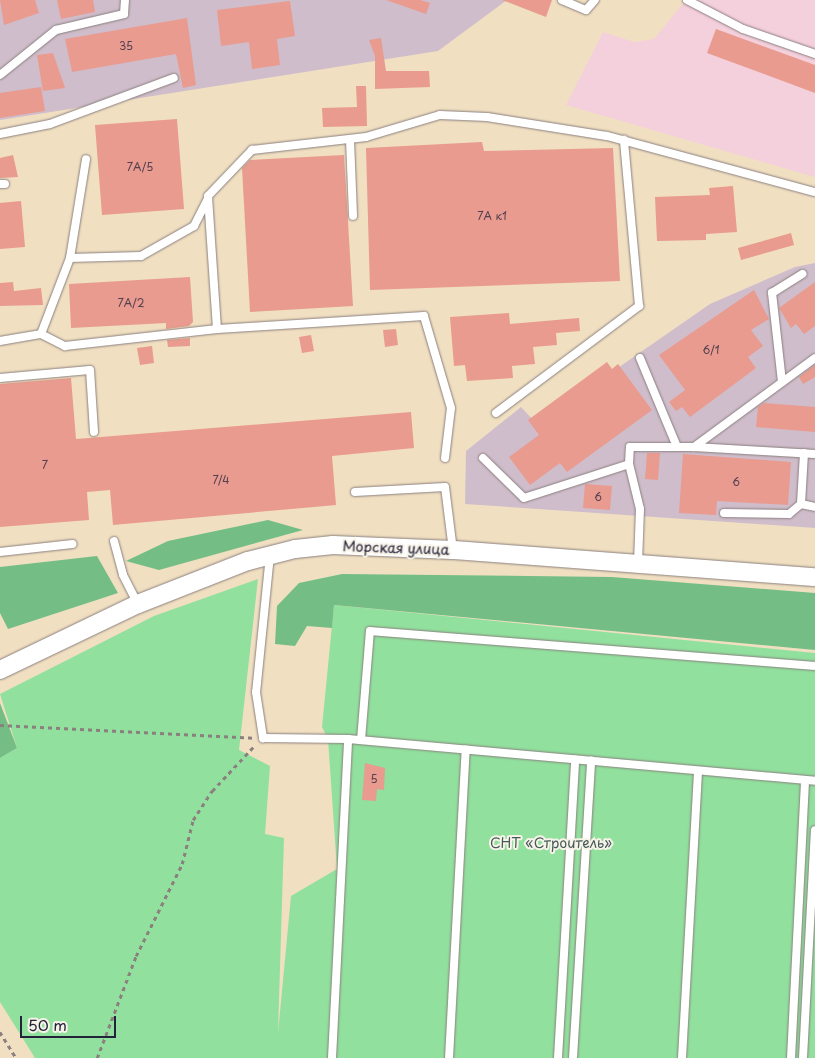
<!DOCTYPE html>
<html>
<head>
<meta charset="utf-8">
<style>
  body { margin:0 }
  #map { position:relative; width:815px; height:1058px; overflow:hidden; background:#f1dfc2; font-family:"Playpen Sans",sans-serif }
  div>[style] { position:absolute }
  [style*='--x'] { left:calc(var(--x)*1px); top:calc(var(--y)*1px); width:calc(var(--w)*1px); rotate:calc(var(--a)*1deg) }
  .built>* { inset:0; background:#f4cfdc }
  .industrial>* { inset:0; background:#d0bdcc }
  .green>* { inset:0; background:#91e09e }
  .forest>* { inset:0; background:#74be85 }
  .building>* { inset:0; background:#e89b8e }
  .path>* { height:2.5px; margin-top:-1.25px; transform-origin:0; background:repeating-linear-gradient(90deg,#8a807e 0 4px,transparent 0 8px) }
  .roads { filter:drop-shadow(0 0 1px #8a807e) drop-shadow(0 0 1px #8a807e) }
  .service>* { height:8px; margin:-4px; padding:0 4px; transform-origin:4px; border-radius:4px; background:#fff }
  .tertiary>* { height:18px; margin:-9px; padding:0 9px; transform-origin:9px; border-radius:9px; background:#fff }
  span { translate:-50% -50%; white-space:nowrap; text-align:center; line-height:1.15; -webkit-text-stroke:4px #f7f3e8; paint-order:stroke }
  .number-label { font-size:11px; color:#544050 }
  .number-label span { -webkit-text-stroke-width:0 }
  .street-label { font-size:14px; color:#22223b }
  .park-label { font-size:14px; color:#435b59 }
  .scale { position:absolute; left:20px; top:1016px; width:96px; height:22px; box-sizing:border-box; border:2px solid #22223b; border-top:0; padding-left:6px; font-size:15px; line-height:18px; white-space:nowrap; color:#22223b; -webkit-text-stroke:4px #f7f3e8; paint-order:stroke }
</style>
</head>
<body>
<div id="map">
  <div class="built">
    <i style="clip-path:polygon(686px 0,815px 0,815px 177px,566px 105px,603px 32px,634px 42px,654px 39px)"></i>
  </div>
  <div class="industrial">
    <i style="clip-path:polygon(0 0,507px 0,438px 51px,0 120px)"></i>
    <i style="clip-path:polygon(815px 263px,815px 528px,465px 504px,466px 451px,521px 407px,537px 424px,710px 304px,795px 267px)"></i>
  </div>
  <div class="green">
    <i style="clip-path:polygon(258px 579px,239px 750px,270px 766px,265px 834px,284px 838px,278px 1033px,291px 896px,337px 869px,328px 739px,322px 727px,334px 605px,815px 653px,815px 1058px,35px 1058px,0 1002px,0 758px,17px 748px,0 694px,154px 616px)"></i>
  </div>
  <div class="forest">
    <i style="clip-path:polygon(268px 520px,303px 530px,159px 570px,126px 561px,168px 541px)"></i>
    <i style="clip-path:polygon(97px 556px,118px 593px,8px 629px,0 613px,0 567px)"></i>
    <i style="clip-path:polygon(342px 574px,612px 577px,815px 593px,815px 650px,334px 605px,332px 628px,307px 626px,295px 646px,275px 644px,277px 606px,299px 583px)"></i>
    <i style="clip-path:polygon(0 703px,17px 748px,0 758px)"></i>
  </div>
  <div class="building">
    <i style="clip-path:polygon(0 0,35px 0,39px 13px,4px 25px)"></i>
    <i style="clip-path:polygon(57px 0,93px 0,95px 12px,61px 19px)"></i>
    <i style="clip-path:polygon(386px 0,420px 0,430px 3px,426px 14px)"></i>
    <i style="clip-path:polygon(502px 0,552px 0,546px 17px)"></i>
    <i style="clip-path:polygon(290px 1px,295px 36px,277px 39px,280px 65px,252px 69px,249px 42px,221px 46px,217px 10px)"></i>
    <i style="clip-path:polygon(187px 18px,196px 85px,183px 88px,176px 54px,72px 72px,65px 39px)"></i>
    <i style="clip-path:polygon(716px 29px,815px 65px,815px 93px,707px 53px)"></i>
    <i style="clip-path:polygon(381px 38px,386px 71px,429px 71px,430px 87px,375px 89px,375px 56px,369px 40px)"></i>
    <i style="clip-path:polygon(53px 53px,65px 88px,43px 91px,37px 55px)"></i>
    <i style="clip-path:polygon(356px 86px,366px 86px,367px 126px,323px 127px,322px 108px,357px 107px)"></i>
    <i style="clip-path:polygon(41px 87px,45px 111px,0 118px,0 93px)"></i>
    <i style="clip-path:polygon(177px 119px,184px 209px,102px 215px,95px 125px)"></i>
    <i style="clip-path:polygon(482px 142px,484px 151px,613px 148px,620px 281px,370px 290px,366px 148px)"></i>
    <i style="clip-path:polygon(13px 155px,18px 177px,0 178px,0 158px)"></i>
    <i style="clip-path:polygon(344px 155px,353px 306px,250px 312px,242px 168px,250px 160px)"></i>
    <i style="clip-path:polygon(733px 186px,737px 232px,706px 234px,706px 240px,657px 241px,655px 197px,710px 195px,709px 188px)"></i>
    <i style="clip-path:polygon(21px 201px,25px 247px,0 249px,0 203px)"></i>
    <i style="clip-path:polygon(791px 233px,794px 245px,741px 260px,738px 248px)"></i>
    <i style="clip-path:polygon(190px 277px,193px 322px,189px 326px,166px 329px,166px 323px,71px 328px,69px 284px)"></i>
    <i style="clip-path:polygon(13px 282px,14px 291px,41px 288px,43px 305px,0 306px,0 283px)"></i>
    <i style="clip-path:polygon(815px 282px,815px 326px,804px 334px,796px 324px,791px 328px,779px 308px)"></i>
    <i style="clip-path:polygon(754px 290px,769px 319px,751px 330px,763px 346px,748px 357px,756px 368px,690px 417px,682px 407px,676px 411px,669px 402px,685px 390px,659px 355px)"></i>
    <i style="clip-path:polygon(509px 313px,510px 324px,579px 318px,580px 331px,556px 333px,557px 345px,533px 347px,535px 364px,512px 366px,513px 378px,467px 381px,465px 365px,454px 366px,450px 317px)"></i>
    <i style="clip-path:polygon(396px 329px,398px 345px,385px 347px,383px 330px)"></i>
    <i style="clip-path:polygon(311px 335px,314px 351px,302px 353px,299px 337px)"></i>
    <i style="clip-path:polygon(190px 338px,190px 346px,168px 347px,167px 340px)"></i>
    <i style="clip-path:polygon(152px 346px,154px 363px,140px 365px,137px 348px)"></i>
    <i style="clip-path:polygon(607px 362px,612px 369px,618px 364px,652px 410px,567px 472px,560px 463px,530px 485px,509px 457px,539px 435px,528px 420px)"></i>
    <i style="clip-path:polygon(815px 365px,815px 377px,803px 384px,799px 377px)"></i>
    <i style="clip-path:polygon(71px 378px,76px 439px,411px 412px,414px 448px,332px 456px,336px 505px,113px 525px,110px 490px,87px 492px,89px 520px,0 527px,0 384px)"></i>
    <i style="clip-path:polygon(764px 403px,815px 407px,815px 432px,756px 427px,758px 407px)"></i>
    <i style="clip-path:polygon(647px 453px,660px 453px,658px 480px,645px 479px)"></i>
    <i style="clip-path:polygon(683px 454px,791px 462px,788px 505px,717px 501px,716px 515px,679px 513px)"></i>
    <i style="clip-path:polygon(585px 484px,612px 486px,610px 510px,583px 508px)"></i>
    <i style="clip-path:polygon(365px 763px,385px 768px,384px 790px,377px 789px,376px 801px,362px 800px)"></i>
  </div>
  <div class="path">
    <i style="--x:0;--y:725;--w:254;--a:2.9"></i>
    <i style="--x:0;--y:1032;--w:31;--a:58"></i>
    <i style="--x:97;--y:1058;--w:109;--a:-69.1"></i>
    <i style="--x:136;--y:956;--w:103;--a:-63.4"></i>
    <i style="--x:182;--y:864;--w:45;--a:-76"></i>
    <i style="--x:193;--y:820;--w:35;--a:-57"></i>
    <i style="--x:212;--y:791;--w:64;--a:-46.9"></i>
  </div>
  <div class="roads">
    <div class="service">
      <i style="--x:562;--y:0;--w:26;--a:23"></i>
      <i style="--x:586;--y:10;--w:13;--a:-48"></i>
      <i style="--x:687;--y:0;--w:63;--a:27.4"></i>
      <i style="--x:743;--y:29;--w:76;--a:19.1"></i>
      <i style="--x:0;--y:75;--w:72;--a:-38.8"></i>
      <i style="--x:56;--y:30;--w:70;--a:-13.2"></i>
      <i style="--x:124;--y:14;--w:14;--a:-86"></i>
      <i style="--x:0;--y:134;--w:51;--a:-11.3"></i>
      <i style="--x:50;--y:124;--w:132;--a:-20.4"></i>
      <i style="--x:350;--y:140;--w:76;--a:87.7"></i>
      <i style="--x:0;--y:184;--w:5;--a:0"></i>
      <i style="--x:70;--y:258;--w:100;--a:-80.8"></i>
      <i style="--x:41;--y:334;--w:81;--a:-69.1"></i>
      <i style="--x:70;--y:258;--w:71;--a:-1.6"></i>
      <i style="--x:141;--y:256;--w:61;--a:-29.5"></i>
      <i style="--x:194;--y:226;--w:31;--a:-63"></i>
      <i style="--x:0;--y:341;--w:42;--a:-9.7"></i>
      <i style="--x:41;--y:334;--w:27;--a:27"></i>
      <i style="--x:65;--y:346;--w:153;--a:-6.4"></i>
      <i style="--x:640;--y:358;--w:96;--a:67.4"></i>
      <i style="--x:0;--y:378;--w:90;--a:-5.1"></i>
      <i style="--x:90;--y:370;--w:62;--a:86.3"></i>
      <i style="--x:782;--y:382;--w:90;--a:-96.4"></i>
      <i style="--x:772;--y:293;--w:36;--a:-32"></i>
      <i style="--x:496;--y:413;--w:179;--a:-36.8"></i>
      <i style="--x:639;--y:306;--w:167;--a:-95.2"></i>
      <i style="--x:694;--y:447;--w:121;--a:3.3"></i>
      <i style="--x:804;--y:453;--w:51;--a:93.4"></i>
      <i style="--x:801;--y:504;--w:14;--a:12"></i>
      <i style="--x:445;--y:458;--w:50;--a:-83.2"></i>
      <i style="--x:451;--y:408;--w:96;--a:-106.4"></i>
      <i style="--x:424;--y:316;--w:207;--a:176.4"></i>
      <i style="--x:217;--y:329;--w:133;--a:-93.9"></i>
      <i style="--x:208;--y:196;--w:64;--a:-46.3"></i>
      <i style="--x:252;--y:150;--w:115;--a:-6.5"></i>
      <i style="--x:366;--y:137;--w:77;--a:-16.6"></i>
      <i style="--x:440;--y:115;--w:47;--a:2.4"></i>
      <i style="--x:487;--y:117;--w:121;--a:9"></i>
      <i style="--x:607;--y:136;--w:215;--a:15.1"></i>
      <i style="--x:483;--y:458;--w:57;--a:44.3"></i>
      <i style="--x:524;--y:498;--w:110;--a:-17.9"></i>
      <i style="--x:355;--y:492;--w:90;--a:-3.2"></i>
      <i style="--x:445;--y:487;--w:64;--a:82.8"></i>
      <i style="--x:724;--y:513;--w:65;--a:0.9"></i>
      <i style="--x:789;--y:514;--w:16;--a:-40"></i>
      <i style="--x:114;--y:541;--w:35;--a:75"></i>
      <i style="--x:123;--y:575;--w:33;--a:63"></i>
      <i style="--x:0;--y:552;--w:73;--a:-6.3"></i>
      <i style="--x:270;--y:555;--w:138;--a:95.8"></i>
      <i style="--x:256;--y:692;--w:47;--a:81.3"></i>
      <i style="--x:263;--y:738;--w:85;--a:0.7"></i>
      <i style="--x:348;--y:739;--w:469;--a:5.1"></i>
      <i style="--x:638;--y:563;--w:54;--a:-87.9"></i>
      <i style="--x:640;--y:509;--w:46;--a:-103.7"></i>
      <i style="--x:629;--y:464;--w:17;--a:-87"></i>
      <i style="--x:630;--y:447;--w:64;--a:0"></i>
      <i style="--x:694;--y:447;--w:150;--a:-36.3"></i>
      <i style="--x:361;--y:740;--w:109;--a:-85.3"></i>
      <i style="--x:370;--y:631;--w:446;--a:4.5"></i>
      <i style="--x:332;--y:1058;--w:319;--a:-87.1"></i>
      <i style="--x:449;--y:1058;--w:309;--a:-86.9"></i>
      <i style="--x:558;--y:1058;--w:299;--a:-86.7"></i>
      <i style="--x:573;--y:1058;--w:298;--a:-86.5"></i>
      <i style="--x:682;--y:1058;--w:287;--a:-86.8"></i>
      <i style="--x:791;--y:1058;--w:277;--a:-87.1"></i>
      <i style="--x:803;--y:1058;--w:228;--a:-87"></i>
    </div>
    <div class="tertiary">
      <i style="--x:0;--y:670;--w:153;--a:-25.6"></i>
      <i style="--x:138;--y:604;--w:118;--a:-21.4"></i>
      <i style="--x:248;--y:561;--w:49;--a:-14.3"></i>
      <i style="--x:295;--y:549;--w:38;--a:-6"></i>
      <i style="--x:333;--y:545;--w:120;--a:2.4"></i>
      <i style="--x:453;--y:550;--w:363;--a:4.3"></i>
    </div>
  </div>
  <div class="number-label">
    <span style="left:126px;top:46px">35</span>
    <span style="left:140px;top:167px">7А/5</span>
    <span style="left:492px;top:216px">7А к1</span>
    <span style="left:131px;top:303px">7А/2</span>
    <span style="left:711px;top:350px">6/1</span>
    <span style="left:45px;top:465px">7</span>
    <span style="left:221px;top:480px">7/4</span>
    <span style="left:736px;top:482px">6</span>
    <span style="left:598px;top:497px">6</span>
    <span style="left:374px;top:779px">5</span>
  </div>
  <div class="street-label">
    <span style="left:396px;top:548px;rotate:2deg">Морская улица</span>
  </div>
  <div class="park-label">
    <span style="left:551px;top:843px">СНТ «Строитель»</span>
  </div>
  <div class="scale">50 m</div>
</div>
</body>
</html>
